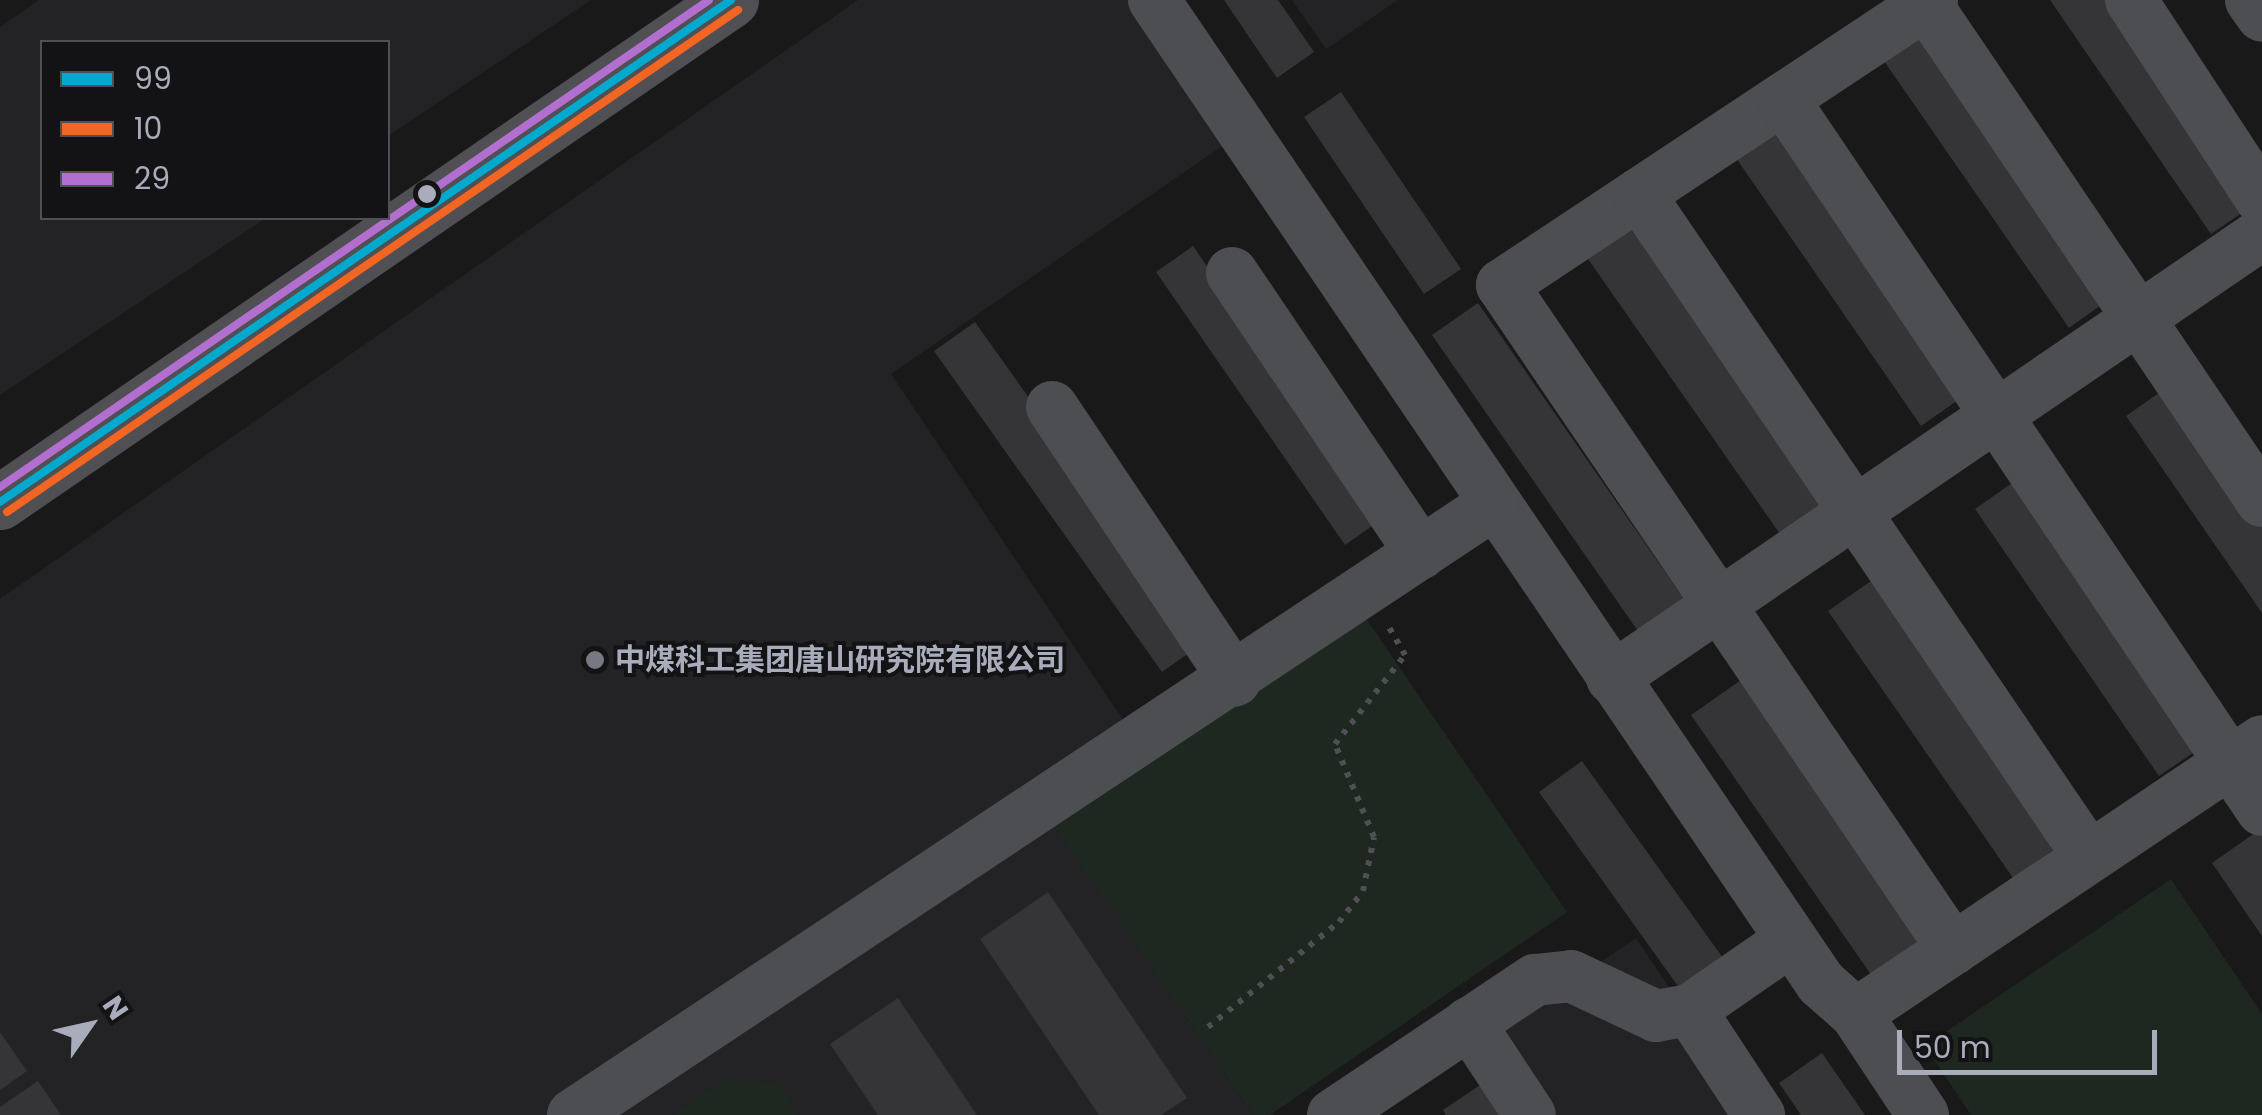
<!DOCTYPE html>
<html>
<head>
<meta charset="utf-8">
<style>
  body { margin:0 }
  #map { position:relative; width:2262px; height:1115px; overflow:hidden; background:#191919; font-family:Poppins,"Noto Sans SC",sans-serif }
  div>[style] { position:absolute }
  [style*='--x'] { left:calc(var(--x)*1px); top:calc(var(--y)*1px); width:calc(var(--w)*1px); rotate:calc(var(--a)*1deg) }
  .built>* { inset:0; background:#232325 }
  .green>* { inset:0; background:#1e2720 }
  .building>* { inset:0; background:#353537 }
  .path>* { height:6px; margin-top:-3px; transform-origin:0; background:repeating-linear-gradient(90deg,#4f4f54 0 5px,transparent 0 13px) }
  .minor>* { height:52px; margin:-26px; padding:0 26px; transform-origin:26px; border-radius:26px; background:#4d4e52 }
  .major>* { height:55px; margin:-27.5px; padding:0 27.5px; transform-origin:27.5px; border-radius:27.5px; background:#4f4f54 }
  .bus-1>* { height:8px; margin:-4px; padding:0 4px; transform-origin:4px; border-radius:4px; background:#00a9ce }
  .bus-2>* { height:8px; margin:-4px; padding:0 4px; transform-origin:4px; border-radius:4px; background:#f26522 }
  .bus-3>* { height:8px; margin:-4px; padding:0 4px; transform-origin:4px; border-radius:4px; background:#b36fd0 }
  .dots>* { width:28px; height:28px; translate:-50% -50%; box-sizing:border-box; border:5px solid #131315; border-radius:50% }
  span { translate:-50% -50%; white-space:nowrap; text-align:center; line-height:1.15; -webkit-text-stroke:8px #131315; paint-order:stroke }
  .poi-label { font-size:30px; color:#a9acbb; font-weight:700 }
  .left { translate:0 -50%; text-align:left }
  .legend { position:absolute; left:40px; top:40px; width:350px; height:180px; box-sizing:border-box; background:#131315; border:2px solid #4f5057; margin:0; padding:12px 18px; list-style:none; font-size:30px; color:#a9acbb }
  .legend li { display:flex; align-items:center; gap:20px; height:50px }
  .legend b { width:50px; border:2px solid #4f5057 }
  .north { position:absolute; left:40px; top:975px; width:100px; height:100px; -webkit-text-stroke:8px #131315; paint-order:stroke; rotate:56deg; font-size:28px; font-weight:700; line-height:40px; text-align:center; color:#a9acbb }
  .north::after { content:''; display:block; margin:auto; width:35px; height:45px; background:#a9acbb; clip-path:polygon(50% 0,100% 100%,50% 72%,0 100%) }
  .scale { position:absolute; left:1897px; top:1030px; width:260px; height:45px; box-sizing:border-box; border:5px solid #a9acbb; border-top:0; padding-left:12px; font-size:30px; line-height:35px; white-space:nowrap; color:#a9acbb; -webkit-text-stroke:8px #131315; paint-order:stroke }
</style>
</head>
<body>
<div id="map">
  <div class="built">
    <i style="clip-path:polygon(39px 0,591px 0,388px 136px,388px 42px,42px 42px,42px 218px,266px 218px,0 395px,0 27px)"></i>
    <i style="clip-path:polygon(858px 0,1133px 0,1228px 142px,891px 374px,1146px 754px,1051px 820px,1253px 1115px,0 1115px,0 599px)"></i>
    <i style="clip-path:polygon(1292px 0,1398px 0,1326px 49px)"></i>
    <i style="clip-path:polygon(1636px 938px,1755px 1115px,1510px 1115px,1467px 1052px)"></i>
  </div>
  <div class="green">
    <i style="clip-path:polygon(1359px 608px,1567px 912px,1270px 1115px,1253px 1115px,1050px 820px)"></i>
    <i style="clip-path:polygon(2171px 879px,2262px 1014px,2262px 1115px,1971px 1115px,1925px 1046px)"></i>
    <i style="clip-path:polygon(724px 1079px,778px 1084px,799px 1115px,672px 1115px)"></i>
  </div>
  <div class="building">
    <i style="clip-path:polygon(1224px 0,1278px 0,1314px 52px,1277px 78px)"></i>
    <i style="clip-path:polygon(2050px 0,2123px 0,2261px 200px,2211px 234px)"></i>
    <i style="clip-path:polygon(1934px 26px,2118px 293px,2069px 328px,1884px 61px)"></i>
    <i style="clip-path:polygon(1341px 92px,1461px 269px,1424px 294px,1304px 117px)"></i>
    <i style="clip-path:polygon(1786px 123px,1971px 391px,1921px 426px,1736px 158px)"></i>
    <i style="clip-path:polygon(1619px 203px,1827px 502px,1780px 534px,1572px 236px)"></i>
    <i style="clip-path:polygon(1193px 246px,1382px 519px,1345px 545px,1156px 272px)"></i>
    <i style="clip-path:polygon(1478px 303px,1686px 602px,1640px 634px,1432px 335px)"></i>
    <i style="clip-path:polygon(975px 322px,1203px 643px,1162px 672px,934px 351px)"></i>
    <i style="clip-path:polygon(2176px 381px,2262px 507px,2262px 613px,2126px 416px)"></i>
    <i style="clip-path:polygon(2025px 474px,2209px 742px,2159px 776px,1975px 509px)"></i>
    <i style="clip-path:polygon(1878px 576px,2062px 844px,2013px 878px,1828px 611px)"></i>
    <i style="clip-path:polygon(1741px 680px,1925px 948px,1876px 982px,1691px 715px)"></i>
    <i style="clip-path:polygon(1582px 761px,1728px 965px,1685px 996px,1539px 792px)"></i>
    <i style="clip-path:polygon(2262px 828px,2262px 936px,2212px 863px)"></i>
    <i style="clip-path:polygon(1048px 892px,1187px 1098px,1161px 1115px,1099px 1115px,980px 939px)"></i>
    <i style="clip-path:polygon(898px 998px,977px 1115px,878px 1115px,830px 1044px)"></i>
    <i style="clip-path:polygon(0 1032px,27px 1071px,0 1090px)"></i>
    <i style="clip-path:polygon(1822px 1053px,1865px 1115px,1801px 1115px,1779px 1083px)"></i>
    <i style="clip-path:polygon(1489px 1079px,1513px 1115px,1446px 1115px,1443px 1110px)"></i>
    <i style="clip-path:polygon(38px 1081px,61px 1115px,0 1115px,0 1107px)"></i>
  </div>
  <div class="path">
    <i style="--x:1208;--y:1027;--w:168;--a:-38.7"></i>
    <i style="--x:1339;--y:922;--w:39;--a:-52"></i>
    <i style="--x:1363;--y:891;--w:55;--a:-78.5"></i>
    <i style="--x:1374;--y:837;--w:101;--a:-112.8"></i>
    <i style="--x:1335;--y:744;--w:113;--a:-51.8"></i>
    <i style="--x:1405;--y:655;--w:34;--a:-120"></i>
  </div>
  <div class="minor">
    <i style="--x:1154;--y:0;--w:1188;--a:55.84"></i>
    <i style="--x:1821;--y:983;--w:47;--a:41.5"></i>
    <i style="--x:1932;--y:0;--w:516;--a:146.46"></i>
    <i style="--x:1502;--y:285;--w:803;--a:55.81"></i>
    <i style="--x:2131;--y:0;--w:239;--a:56.8"></i>
    <i style="--x:2251;--y:0;--w:19;--a:55"></i>
    <i style="--x:1926;--y:4;--w:600;--a:55.94"></i>
    <i style="--x:1783;--y:99;--w:857;--a:56.03"></i>
    <i style="--x:1639;--y:194;--w:801;--a:55.83"></i>
    <i style="--x:1232;--y:273;--w:338;--a:56"></i>
    <i style="--x:1052;--y:407;--w:329;--a:56.2"></i>
    <i style="--x:1612;--y:678;--w:787;--a:-34.34"></i>
    <i style="--x:1690;--y:1010;--w:126;--a:56.7"></i>
    <i style="--x:1469;--y:1023;--w:110;--a:56.5"></i>
    <i style="--x:573;--y:1115;--w:1105;--a:-33.56"></i>
    <i style="--x:1333;--y:1115;--w:243;--a:-33.8"></i>
    <i style="--x:1535;--y:980;--w:36;--a:-6"></i>
    <i style="--x:1571;--y:976;--w:94;--a:25.2"></i>
    <i style="--x:1656;--y:1016;--w:35;--a:-10"></i>
    <i style="--x:1690;--y:1010;--w:123;--a:-34.7"></i>
    <i style="--x:1923;--y:1115;--w:121;--a:-123.6"></i>
    <i style="--x:1856;--y:1014;--w:489;--a:-33.9"></i>
  </div>
  <div class="major">
    <i style="--x:0;--y:502;--w:887;--a:-34.48"></i>
  </div>
  <div class="bus-1">
    <i style="--x:0;--y:502;--w:887;--a:-34.48"></i>
  </div>
  <div class="bus-2">
    <i style="--x:7;--y:512;--w:887;--a:-34.48"></i>
  </div>
  <div class="bus-3">
    <i style="--x:0;--y:487;--w:860;--a:-34.48"></i>
  </div>
  <div class="dots">
    <i style="left:427px;top:194px;background:#a9acbb"></i>
    <i style="left:595px;top:660px;background:#777982"></i>
  </div>
  <div class="poi-label">
    <span class="left" style="left:615px;top:660px">中煤科工集团唐山研究院有限公司</span>
  </div>
  <ul class="legend">
  <li><b style="height:12px;background:#00a9ce"></b>99</li>
  <li><b style="height:12px;background:#f26522"></b>10</li>
  <li><b style="height:12px;background:#b36fd0"></b>29</li>
  </ul>
  <div class="north">N</div>
  <div class="scale">50 m</div>
</div>
</body>
</html>
